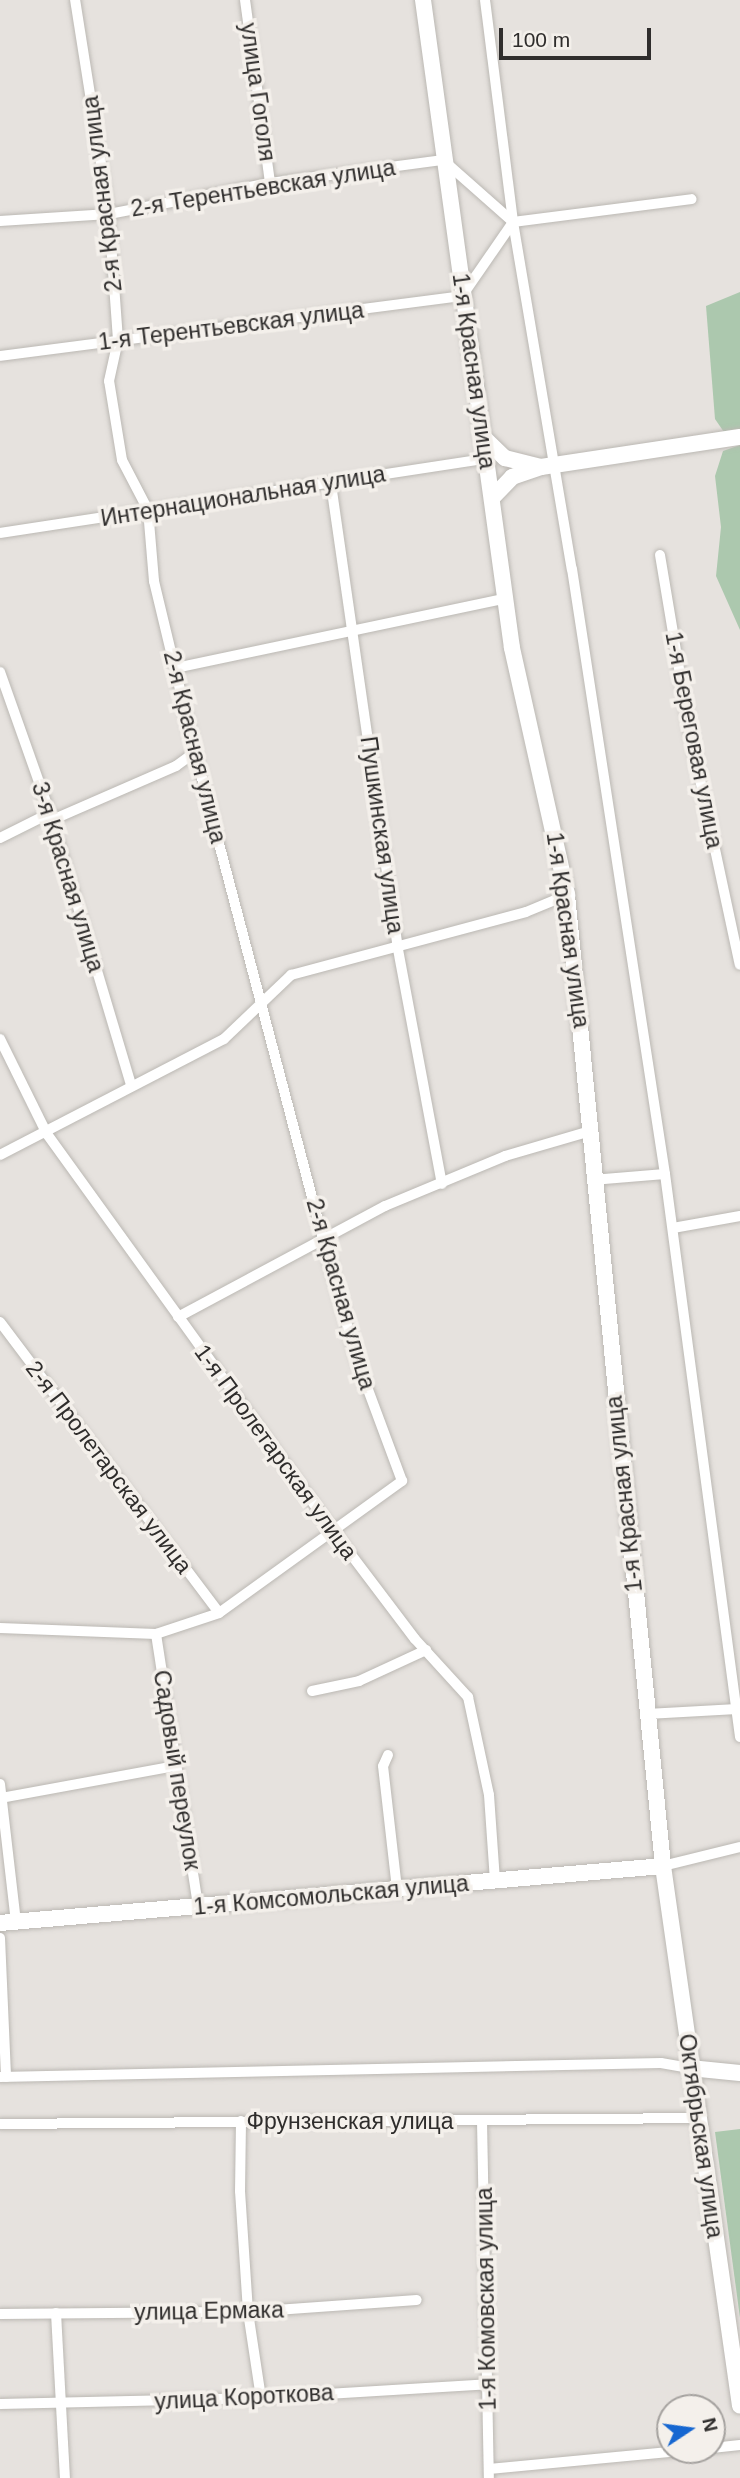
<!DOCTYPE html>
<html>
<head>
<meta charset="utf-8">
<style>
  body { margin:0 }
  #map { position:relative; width:740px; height:2478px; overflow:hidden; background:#e6e2de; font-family:Helvetica,sans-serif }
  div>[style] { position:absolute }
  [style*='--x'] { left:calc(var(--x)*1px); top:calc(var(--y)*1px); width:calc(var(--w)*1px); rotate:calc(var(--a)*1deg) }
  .green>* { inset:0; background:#acc8ae }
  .roads { filter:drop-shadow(0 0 2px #bbb8b3) drop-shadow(0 0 2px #bbb8b3) }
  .street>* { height:10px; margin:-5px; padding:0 5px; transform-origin:5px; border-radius:5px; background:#fff }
  .secondary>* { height:16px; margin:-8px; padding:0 8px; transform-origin:8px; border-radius:8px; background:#fff }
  span { translate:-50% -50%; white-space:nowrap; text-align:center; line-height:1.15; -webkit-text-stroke:7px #f4f0eb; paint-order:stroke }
  .street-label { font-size:23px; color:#2f2d2c }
  .north { position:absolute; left:656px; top:2394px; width:70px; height:70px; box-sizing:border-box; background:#f4f0eb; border:2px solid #a5a29f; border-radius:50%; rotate:77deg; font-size:19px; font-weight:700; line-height:28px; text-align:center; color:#2f2d2c }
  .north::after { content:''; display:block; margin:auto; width:24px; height:32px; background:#1667d1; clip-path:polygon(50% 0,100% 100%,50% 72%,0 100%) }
  .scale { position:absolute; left:499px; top:28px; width:152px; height:32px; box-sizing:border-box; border:4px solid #2f2d2c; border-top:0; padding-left:9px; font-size:21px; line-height:24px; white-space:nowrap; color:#2f2d2c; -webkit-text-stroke:5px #f4f0eb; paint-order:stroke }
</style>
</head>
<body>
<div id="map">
  <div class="green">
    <i style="clip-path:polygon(740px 292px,740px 429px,726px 435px,715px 419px,706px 306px)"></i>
    <i style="clip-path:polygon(740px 445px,740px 630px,716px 576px,721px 527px,715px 476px,723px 451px)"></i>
    <i style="clip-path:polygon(740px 2129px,740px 2318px,715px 2132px)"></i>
  </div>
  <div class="roads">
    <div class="street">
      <i style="--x:245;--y:0;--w:185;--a:82.2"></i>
      <i style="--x:485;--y:0;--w:224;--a:82.8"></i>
      <i style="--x:513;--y:222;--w:352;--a:80.4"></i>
      <i style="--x:572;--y:569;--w:612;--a:81.26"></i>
      <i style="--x:665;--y:1174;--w:568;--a:82.41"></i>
      <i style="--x:0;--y:221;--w:109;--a:-3.7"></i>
      <i style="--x:109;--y:214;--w:164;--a:-10.9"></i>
      <i style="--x:270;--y:183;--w:175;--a:-7.6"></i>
      <i style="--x:443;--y:160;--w:94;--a:41.5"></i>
      <i style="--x:513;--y:222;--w:180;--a:-7.3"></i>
      <i style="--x:0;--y:356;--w:466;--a:-7.4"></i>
      <i style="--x:462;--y:296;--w:90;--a:-55.4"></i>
      <i style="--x:331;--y:484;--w:465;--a:81.8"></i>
      <i style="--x:397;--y:944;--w:244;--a:79.4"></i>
      <i style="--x:0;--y:533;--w:492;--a:-8.7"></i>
      <i style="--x:660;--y:555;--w:175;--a:80.5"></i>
      <i style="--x:689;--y:728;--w:242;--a:77.9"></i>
      <i style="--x:175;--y:668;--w:338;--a:-11.9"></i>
      <i style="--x:0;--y:672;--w:150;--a:70.5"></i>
      <i style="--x:50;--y:813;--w:283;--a:73.4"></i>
      <i style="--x:52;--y:820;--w:135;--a:-23.5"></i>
      <i style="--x:176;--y:766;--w:24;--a:-36"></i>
      <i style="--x:0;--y:838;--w:56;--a:-26.6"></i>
      <i style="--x:0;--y:1039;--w:106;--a:63.7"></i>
      <i style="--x:47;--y:1134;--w:491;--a:54.2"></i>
      <i style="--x:334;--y:1532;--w:134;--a:52.9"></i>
      <i style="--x:415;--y:1639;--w:79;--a:47.6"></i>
      <i style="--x:468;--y:1697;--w:100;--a:77.9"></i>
      <i style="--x:489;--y:1795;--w:85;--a:86"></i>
      <i style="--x:0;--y:1155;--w:252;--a:-27.4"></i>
      <i style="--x:224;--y:1039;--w:93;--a:-43.7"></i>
      <i style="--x:291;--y:975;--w:243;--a:-15"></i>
      <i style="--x:526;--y:912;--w:44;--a:-22.5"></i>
      <i style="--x:592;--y:1180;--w:73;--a:-4.7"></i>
      <i style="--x:673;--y:1228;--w:68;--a:-10.2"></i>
      <i style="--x:178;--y:1317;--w:235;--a:-28.2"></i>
      <i style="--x:385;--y:1206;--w:130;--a:-22.6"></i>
      <i style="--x:505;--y:1156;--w:85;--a:-16.3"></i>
      <i style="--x:0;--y:1322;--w:364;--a:53"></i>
      <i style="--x:0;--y:1628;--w:156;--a:2.2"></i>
      <i style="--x:156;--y:1634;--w:66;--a:-18.4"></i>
      <i style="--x:219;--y:1613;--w:226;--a:-35.8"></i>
      <i style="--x:402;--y:1481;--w:132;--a:-110.4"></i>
      <i style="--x:356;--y:1357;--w:123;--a:-105.6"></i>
      <i style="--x:323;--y:1239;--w:504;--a:-104.73"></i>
      <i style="--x:195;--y:752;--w:176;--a:-103.5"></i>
      <i style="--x:154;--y:581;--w:71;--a:-94.8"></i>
      <i style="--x:148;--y:510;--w:56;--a:-117.5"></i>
      <i style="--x:122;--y:460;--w:80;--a:-99.3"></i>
      <i style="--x:109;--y:381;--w:42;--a:-77.6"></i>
      <i style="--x:118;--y:340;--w:126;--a:-94.1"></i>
      <i style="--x:109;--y:214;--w:217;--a:-99"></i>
      <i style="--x:156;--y:1634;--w:275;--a:81.2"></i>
      <i style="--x:312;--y:1691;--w:48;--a:-12"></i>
      <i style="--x:359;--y:1681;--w:74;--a:-24.8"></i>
      <i style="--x:647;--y:1714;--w:90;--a:-3.2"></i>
      <i style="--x:388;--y:1755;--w:12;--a:114"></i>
      <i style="--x:383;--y:1766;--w:123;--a:83.5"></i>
      <i style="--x:0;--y:1784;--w:139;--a:83.4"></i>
      <i style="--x:1;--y:1798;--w:177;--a:-10.4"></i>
      <i style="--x:663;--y:1866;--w:79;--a:-13.9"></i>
      <i style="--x:0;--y:1938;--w:139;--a:87.5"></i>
      <i style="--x:0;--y:2077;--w:661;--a:-1.21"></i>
      <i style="--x:661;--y:2063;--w:29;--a:10"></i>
      <i style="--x:241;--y:2121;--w:70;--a:90.8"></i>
      <i style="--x:240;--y:2191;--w:121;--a:86.2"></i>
      <i style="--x:248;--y:2312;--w:87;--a:81.4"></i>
      <i style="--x:482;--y:2121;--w:357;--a:88.9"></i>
      <i style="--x:0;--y:2124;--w:700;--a:-0.49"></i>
      <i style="--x:56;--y:2313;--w:165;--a:86.9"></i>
      <i style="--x:0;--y:2314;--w:248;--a:-0.5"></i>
      <i style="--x:248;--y:2312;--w:169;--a:-4.1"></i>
      <i style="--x:0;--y:2404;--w:261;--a:-1.3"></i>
      <i style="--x:261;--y:2398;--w:227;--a:-3.5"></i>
      <i style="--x:712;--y:2448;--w:28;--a:-6"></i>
      <i style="--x:489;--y:2469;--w:202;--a:-5.4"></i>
    </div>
    <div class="secondary">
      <i style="--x:423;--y:0;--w:654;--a:82.18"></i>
      <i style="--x:512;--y:648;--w:253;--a:77.4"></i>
      <i style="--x:567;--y:895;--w:976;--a:84.35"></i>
      <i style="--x:663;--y:1866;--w:545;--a:81.88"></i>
      <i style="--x:482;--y:436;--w:32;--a:44"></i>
      <i style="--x:505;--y:458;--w:37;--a:14"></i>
      <i style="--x:541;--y:467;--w:201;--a:-8.6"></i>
      <i style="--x:493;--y:497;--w:28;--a:-46"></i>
      <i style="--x:512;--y:477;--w:31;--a:-19"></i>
      <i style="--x:0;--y:1923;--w:665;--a:-4.91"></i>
      <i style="--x:690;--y:2068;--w:50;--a:5.7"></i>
    </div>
  </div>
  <div class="street-label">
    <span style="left:258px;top:92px;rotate:82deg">улица Гоголя</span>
    <span style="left:263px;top:188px;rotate:-9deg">2-я Терентьевская улица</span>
    <span style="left:102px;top:194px;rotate:-97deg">2-я Красная улица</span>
    <span style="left:231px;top:326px;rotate:-7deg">1-я Терентьевская улица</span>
    <span style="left:474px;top:371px;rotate:82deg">1-я Красная улица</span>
    <span style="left:243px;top:496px;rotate:-9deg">Интернациональная улица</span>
    <span style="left:694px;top:740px;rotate:79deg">1-я Береговая улица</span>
    <span style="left:195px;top:747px;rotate:76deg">2-я Красная улица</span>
    <span style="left:382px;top:835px;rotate:82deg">Пушкинская улица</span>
    <span style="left:68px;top:877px;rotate:73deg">3-я Красная улица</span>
    <span style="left:568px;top:930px;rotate:82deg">1-я Красная улица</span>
    <span style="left:341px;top:1294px;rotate:74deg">2-я Красная улица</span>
    <span style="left:276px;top:1452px;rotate:54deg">1-я Пролетарская улица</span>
    <span style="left:109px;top:1467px;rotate:53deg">2-я Пролетарская улица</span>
    <span style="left:624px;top:1494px;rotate:-96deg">1-я Красная улица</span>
    <span style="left:177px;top:1770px;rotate:81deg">Садовый переулок</span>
    <span style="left:331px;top:1895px;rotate:-5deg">1-я Комсомольская улица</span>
    <span style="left:350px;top:2121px">Фрунзенская улица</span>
    <span style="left:701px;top:2136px;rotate:82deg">Октябрьская улица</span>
    <span style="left:486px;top:2299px;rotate:-91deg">1-я Комовская улица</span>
    <span style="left:209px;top:2311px;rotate:-1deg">улица Ермака</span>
    <span style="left:244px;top:2397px;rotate:-3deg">улица Короткова</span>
  </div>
  <div class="north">N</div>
  <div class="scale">100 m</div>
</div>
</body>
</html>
